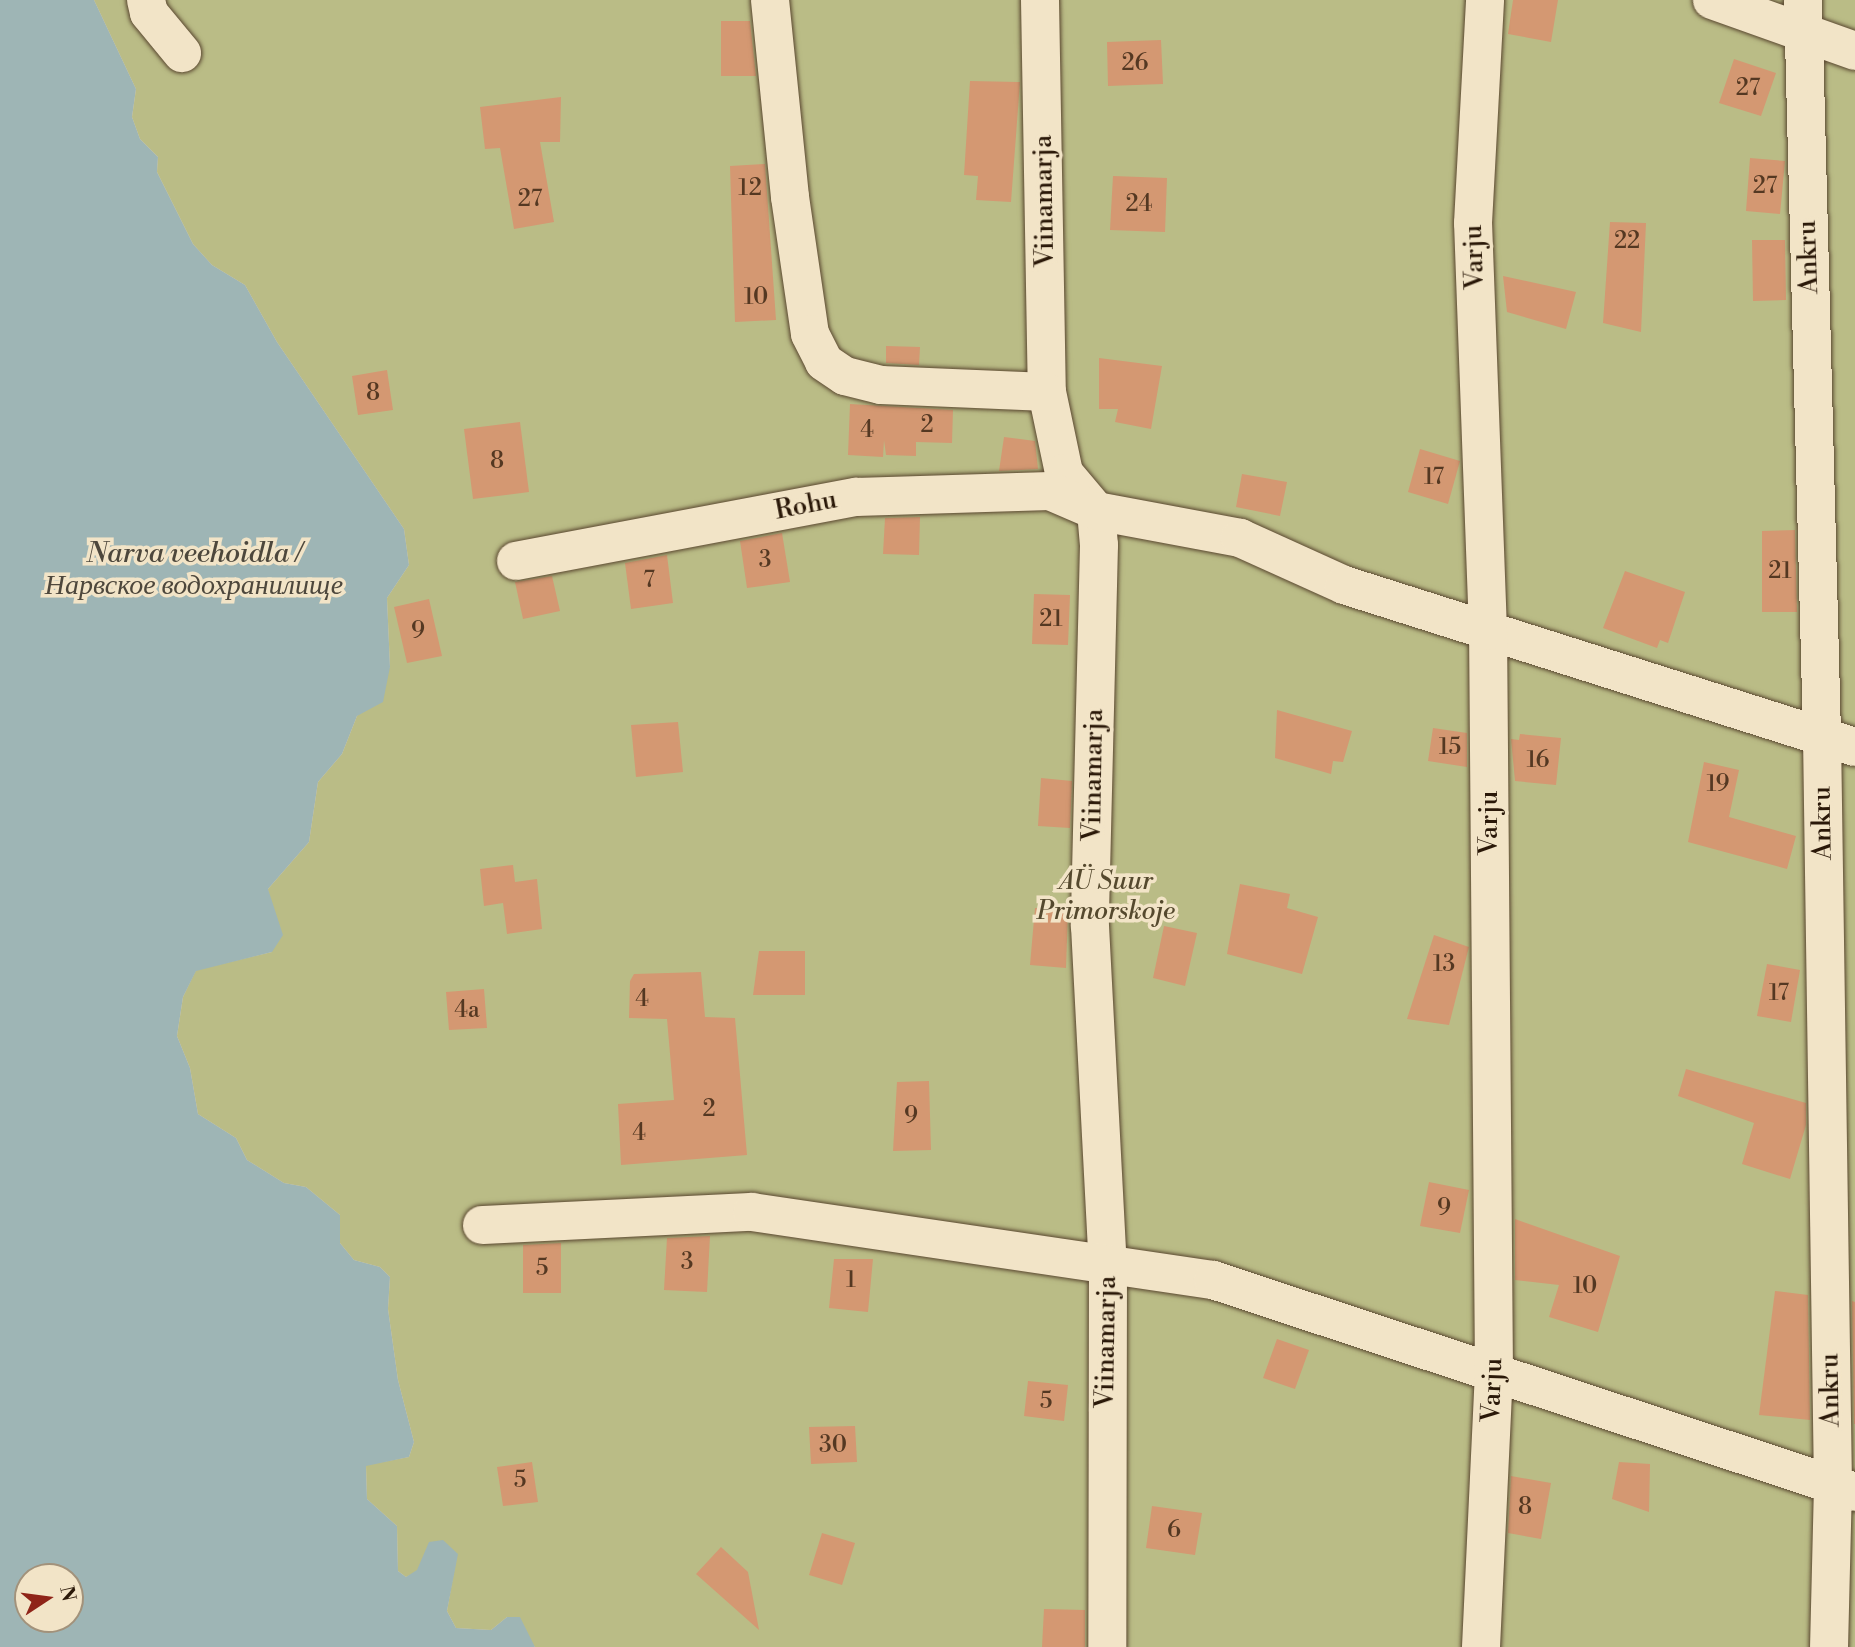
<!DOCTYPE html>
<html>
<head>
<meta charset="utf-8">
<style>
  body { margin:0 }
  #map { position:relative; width:1855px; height:1647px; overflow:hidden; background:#ebd5a9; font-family:"Libre Bodoni",serif }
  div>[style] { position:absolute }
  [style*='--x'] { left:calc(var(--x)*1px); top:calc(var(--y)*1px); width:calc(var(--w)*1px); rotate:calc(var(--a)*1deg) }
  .green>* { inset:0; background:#babc86 }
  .water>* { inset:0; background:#9eb5b5 }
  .building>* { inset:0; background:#d49872 }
  .roads { filter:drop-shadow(0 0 2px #5a4730) drop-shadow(0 0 2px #5a4730) }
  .minor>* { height:38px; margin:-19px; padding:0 19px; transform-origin:19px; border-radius:19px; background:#f2e4c7 }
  span { translate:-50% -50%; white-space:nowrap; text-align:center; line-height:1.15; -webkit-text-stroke:7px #f2e4c7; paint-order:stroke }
  .number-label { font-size:23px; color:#543822 }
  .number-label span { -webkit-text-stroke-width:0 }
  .street-label { font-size:26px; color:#2a1808 }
  .park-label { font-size:26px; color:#55492e; font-style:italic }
  .water-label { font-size:28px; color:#4d473c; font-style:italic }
  .north { position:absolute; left:14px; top:1563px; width:70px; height:70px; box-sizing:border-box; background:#f2e4c7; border:2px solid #a2927b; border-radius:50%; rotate:77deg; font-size:19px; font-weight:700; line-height:28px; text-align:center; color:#2a1808 }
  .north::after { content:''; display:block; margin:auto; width:24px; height:32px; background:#8f2418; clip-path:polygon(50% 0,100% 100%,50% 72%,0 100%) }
</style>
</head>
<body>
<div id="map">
  <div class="green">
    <i style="clip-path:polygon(94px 0,1855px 0,1855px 1647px,535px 1647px,507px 1617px,491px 1630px,456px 1628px,447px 1611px,457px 1554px,406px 1577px,398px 1571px,397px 1526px,367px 1499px,366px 1465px,409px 1457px,414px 1442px,398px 1380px,388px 1309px,390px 1277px,380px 1267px,354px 1260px,340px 1243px,340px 1215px,306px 1187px,284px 1183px,247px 1160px,236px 1138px,198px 1114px,190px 1068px,177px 1036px,183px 997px,196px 970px,272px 952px,268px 889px,309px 842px,318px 782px,342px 754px,357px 716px,390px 667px,387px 598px,409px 565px,404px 529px,277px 342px,245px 285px,212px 265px,193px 244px,157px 172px,158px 157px,140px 139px,132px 117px,136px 89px)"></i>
  </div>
  <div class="water">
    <i style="clip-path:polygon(evenodd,0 0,94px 0,136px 89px,132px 117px,140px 139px,158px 157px,157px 172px,193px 244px,212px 265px,245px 285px,277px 342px,404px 529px,409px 565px,387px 598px,390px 667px,383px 702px,357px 716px,342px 754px,318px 782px,309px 842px,268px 889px,283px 935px,272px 952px,196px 971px,183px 997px,177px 1036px,190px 1068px,198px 1114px,236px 1138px,247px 1160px,284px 1183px,306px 1187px,340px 1215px,340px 1243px,354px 1260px,380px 1267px,390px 1277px,388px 1309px,398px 1380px,414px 1442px,409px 1457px,366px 1466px,367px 1499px,397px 1526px,398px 1571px,406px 1577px,417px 1570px,429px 1542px,443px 1540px,458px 1554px,447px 1611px,456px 1628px,491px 1630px,507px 1617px,520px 1617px,535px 1647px,0 1647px,0 0,28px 1577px,70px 1577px,70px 1619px,28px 1619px,28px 1577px)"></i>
  </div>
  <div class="building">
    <i style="clip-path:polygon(1513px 0,1558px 0,1551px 42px,1508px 34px)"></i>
    <i style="clip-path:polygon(721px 21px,750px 21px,756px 76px,721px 76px)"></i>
    <i style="clip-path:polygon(1161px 40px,1163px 84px,1108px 86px,1107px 42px)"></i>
    <i style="clip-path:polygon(1734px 59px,1776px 73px,1761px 116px,1719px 103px)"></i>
    <i style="clip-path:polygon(970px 81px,1020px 82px,1011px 202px,976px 200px,978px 176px,964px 175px)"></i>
    <i style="clip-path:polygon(561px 97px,560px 142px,540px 142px,554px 222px,514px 229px,500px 148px,485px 149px,480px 107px)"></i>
    <i style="clip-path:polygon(1750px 158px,1785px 161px,1780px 214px,1746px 211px)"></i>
    <i style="clip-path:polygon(765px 164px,776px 320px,735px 322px,730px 166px)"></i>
    <i style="clip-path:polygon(1113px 176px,1167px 178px,1165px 232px,1110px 230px)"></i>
    <i style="clip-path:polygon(1610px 222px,1646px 223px,1641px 332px,1603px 323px)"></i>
    <i style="clip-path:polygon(1752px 240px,1785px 240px,1786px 300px,1753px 301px)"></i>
    <i style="clip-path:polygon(1503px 276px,1576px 292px,1566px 329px,1507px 312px)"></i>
    <i style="clip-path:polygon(886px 346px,920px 347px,919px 365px,886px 363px)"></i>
    <i style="clip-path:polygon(1099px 358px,1162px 366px,1151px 429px,1115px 422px,1118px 409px,1099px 409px)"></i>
    <i style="clip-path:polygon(387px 370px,393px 410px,358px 415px,352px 376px)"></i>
    <i style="clip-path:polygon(850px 404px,953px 410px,952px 443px,916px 442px,916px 456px,886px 455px,884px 440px,883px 457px,848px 455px)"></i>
    <i style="clip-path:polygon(520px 422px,529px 492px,473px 499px,464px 429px)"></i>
    <i style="clip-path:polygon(1004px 437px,1035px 441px,1038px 469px,999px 471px)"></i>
    <i style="clip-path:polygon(1420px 449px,1460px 461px,1448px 504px,1408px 492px)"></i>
    <i style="clip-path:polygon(1242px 474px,1287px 482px,1280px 516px,1236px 507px)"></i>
    <i style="clip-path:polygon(920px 517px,919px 555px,883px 554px,885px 518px)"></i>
    <i style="clip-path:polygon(1795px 530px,1797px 612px,1762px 612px,1762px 531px)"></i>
    <i style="clip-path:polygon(782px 533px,790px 582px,747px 588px,740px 541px)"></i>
    <i style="clip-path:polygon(667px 555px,673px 603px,631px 609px,625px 563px)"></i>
    <i style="clip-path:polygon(1625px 571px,1685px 592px,1668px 643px,1660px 640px,1657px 648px,1603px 628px)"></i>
    <i style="clip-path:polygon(552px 576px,560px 611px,523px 619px,515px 582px)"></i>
    <i style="clip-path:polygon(1034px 594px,1070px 595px,1068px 645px,1032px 644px)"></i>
    <i style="clip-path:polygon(429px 599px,442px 656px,407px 663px,394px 607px)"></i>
    <i style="clip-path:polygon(1277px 710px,1352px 731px,1343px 762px,1333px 761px,1331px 774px,1275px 758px)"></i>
    <i style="clip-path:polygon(678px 722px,683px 772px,636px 777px,631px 725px)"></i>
    <i style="clip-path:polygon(1433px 728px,1467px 733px,1467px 767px,1428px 761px)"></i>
    <i style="clip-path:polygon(1520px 734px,1561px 738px,1556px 785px,1515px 781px,1511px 739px,1519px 740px)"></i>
    <i style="clip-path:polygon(1704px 762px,1739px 770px,1729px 817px,1796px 836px,1787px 869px,1688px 842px)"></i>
    <i style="clip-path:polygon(1041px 778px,1072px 781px,1070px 828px,1038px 826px)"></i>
    <i style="clip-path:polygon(513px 865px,515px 882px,537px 879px,542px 929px,507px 934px,503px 903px,484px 906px,480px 869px)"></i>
    <i style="clip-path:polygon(1240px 884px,1290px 894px,1287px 908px,1318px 917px,1302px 974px,1227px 954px)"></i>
    <i style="clip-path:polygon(1035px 908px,1068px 911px,1066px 968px,1030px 965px)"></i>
    <i style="clip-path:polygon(1164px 926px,1197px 933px,1185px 986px,1153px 978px)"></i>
    <i style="clip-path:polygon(1434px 935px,1469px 947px,1449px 1025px,1407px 1019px)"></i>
    <i style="clip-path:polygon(759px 951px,805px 951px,805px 995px,753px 995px)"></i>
    <i style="clip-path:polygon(1767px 964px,1800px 970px,1791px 1022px,1757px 1016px)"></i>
    <i style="clip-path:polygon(701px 972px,705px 1017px,735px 1018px,747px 1155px,621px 1165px,618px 1104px,674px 1100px,667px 1019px,629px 1018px,630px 981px,634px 974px)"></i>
    <i style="clip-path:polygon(484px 989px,487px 1028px,449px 1030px,446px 992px)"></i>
    <i style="clip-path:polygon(1686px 1069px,1806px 1103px,1806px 1125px,1790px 1179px,1742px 1164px,1754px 1123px,1678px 1096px)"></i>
    <i style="clip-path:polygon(929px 1081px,931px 1150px,893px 1151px,897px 1082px)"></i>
    <i style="clip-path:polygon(1429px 1182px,1469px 1190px,1460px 1233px,1420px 1226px)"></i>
    <i style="clip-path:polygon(1515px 1219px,1620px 1256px,1598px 1332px,1549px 1317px,1559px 1285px,1515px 1280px)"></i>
    <i style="clip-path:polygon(710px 1236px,707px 1292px,664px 1290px,667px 1238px)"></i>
    <i style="clip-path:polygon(561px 1243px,561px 1293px,523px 1293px,523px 1245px)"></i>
    <i style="clip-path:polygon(834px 1259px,873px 1259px,868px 1312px,829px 1308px)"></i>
    <i style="clip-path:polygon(1775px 1291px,1808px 1295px,1810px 1420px,1759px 1415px)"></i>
    <i style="clip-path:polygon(1852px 1301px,1855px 1302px,1855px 1424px,1854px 1424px)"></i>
    <i style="clip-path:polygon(1277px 1339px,1309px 1350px,1295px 1389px,1263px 1378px)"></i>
    <i style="clip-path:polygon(1028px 1381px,1068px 1385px,1064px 1421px,1024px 1416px)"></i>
    <i style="clip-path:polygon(855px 1426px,857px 1462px,811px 1464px,809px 1427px)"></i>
    <i style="clip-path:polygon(532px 1462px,538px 1502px,503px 1506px,497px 1467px)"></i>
    <i style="clip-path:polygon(1619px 1462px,1650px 1464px,1649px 1512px,1612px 1499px)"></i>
    <i style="clip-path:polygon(1511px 1476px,1551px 1483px,1541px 1539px,1508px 1533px)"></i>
    <i style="clip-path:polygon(1152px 1506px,1202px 1513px,1195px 1555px,1146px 1548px)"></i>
    <i style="clip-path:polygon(822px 1533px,855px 1543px,842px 1585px,809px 1575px)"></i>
    <i style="clip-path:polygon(721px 1547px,748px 1572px,759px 1630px,696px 1574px)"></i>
    <i style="clip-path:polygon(1044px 1609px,1085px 1610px,1085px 1647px,1042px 1647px)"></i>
  </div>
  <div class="roads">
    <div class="minor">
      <i style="--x:146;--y:0;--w:13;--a:77"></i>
      <i style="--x:149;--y:13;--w:52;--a:50.5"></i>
      <i style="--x:770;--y:0;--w:198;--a:84.2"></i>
      <i style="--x:790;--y:197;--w:138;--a:81.7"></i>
      <i style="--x:810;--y:334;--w:31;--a:63"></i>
      <i style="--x:824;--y:362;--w:25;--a:34"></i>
      <i style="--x:845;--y:376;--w:37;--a:14"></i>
      <i style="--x:881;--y:385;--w:166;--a:2.4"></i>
      <i style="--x:1040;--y:0;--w:392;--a:89"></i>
      <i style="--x:1047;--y:392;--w:83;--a:78.1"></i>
      <i style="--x:1064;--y:473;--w:50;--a:49.9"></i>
      <i style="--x:1096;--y:511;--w:34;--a:85"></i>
      <i style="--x:1099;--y:545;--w:381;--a:91.4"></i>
      <i style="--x:1090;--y:926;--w:338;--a:87"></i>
      <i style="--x:1108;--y:1264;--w:383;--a:90.1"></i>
      <i style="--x:1712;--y:0;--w:152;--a:19.6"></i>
      <i style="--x:1803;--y:0;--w:736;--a:88.52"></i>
      <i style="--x:1822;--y:736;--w:749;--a:89.16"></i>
      <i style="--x:1833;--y:1485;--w:162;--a:91.4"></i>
      <i style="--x:516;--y:561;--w:346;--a:-10.7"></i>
      <i style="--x:856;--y:497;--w:194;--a:-1.8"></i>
      <i style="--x:1050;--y:491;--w:50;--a:23.5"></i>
      <i style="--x:1096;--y:511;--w:147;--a:10.6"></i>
      <i style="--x:1240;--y:538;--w:114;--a:24.3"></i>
      <i style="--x:1344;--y:585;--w:536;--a:17.59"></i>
      <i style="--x:482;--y:1225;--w:270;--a:-2.8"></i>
      <i style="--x:752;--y:1212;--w:466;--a:8.4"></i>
      <i style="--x:1213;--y:1280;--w:676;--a:18.27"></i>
      <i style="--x:1481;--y:1647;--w:274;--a:-87.3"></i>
      <i style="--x:1494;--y:1373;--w:742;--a:-90.46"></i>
      <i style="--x:1488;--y:631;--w:408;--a:-92.1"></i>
      <i style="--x:1473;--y:223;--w:223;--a:-86.9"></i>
    </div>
  </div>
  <div class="number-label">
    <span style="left:1135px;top:63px">26</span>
    <span style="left:1748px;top:88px">27</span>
    <span style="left:1765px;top:186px">27</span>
    <span style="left:750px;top:188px">12</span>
    <span style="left:530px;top:199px">27</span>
    <span style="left:1139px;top:204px">24</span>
    <span style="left:1627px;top:241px">22</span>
    <span style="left:756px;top:297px">10</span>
    <span style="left:373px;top:393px">8</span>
    <span style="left:927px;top:425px">2</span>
    <span style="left:867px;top:430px">4</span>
    <span style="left:497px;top:461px">8</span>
    <span style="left:1434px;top:477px">17</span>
    <span style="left:765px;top:560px">3</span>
    <span style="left:1780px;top:571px">21</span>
    <span style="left:649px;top:580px">7</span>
    <span style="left:1051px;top:619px">21</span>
    <span style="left:418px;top:631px">9</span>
    <span style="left:1450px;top:747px">15</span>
    <span style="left:1538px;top:760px">16</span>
    <span style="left:1718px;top:784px">19</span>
    <span style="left:1444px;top:964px">13</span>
    <span style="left:1779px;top:993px">17</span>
    <span style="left:642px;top:999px">4</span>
    <span style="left:467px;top:1010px">4a</span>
    <span style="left:709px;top:1109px">2</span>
    <span style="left:911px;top:1116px">9</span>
    <span style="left:639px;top:1133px">4</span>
    <span style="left:1444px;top:1208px">9</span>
    <span style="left:687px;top:1262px">3</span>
    <span style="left:542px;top:1268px">5</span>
    <span style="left:851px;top:1280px">1</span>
    <span style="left:1585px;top:1286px">10</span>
    <span style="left:1046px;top:1401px">5</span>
    <span style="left:833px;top:1445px">30</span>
    <span style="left:520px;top:1480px">5</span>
    <span style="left:1525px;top:1507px">8</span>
    <span style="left:1174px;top:1530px">6</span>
  </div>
  <div class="street-label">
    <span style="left:1045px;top:201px;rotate:-91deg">Viinamarja</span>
    <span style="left:1475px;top:257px;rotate:-92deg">Varju</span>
    <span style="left:1809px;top:257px;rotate:-92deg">Ankru</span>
    <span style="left:806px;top:506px;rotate:-11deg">Rohu</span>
    <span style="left:1094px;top:775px;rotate:-89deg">Viinamarja</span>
    <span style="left:1490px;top:823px;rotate:-90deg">Varju</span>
    <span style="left:1823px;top:823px;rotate:-91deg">Ankru</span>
    <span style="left:1107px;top:1342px;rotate:-89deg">Viinamarja</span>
    <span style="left:1493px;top:1390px;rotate:-88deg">Varju</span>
    <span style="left:1831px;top:1390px;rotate:-91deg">Ankru</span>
  </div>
  <div class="park-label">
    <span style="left:1106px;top:897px">AÜ Suur<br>Primorskoje</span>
  </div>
  <div class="water-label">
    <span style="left:194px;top:570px">Narva veehoidla /<br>Нарвское водохранилище</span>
  </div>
  <div class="north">N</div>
</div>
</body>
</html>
